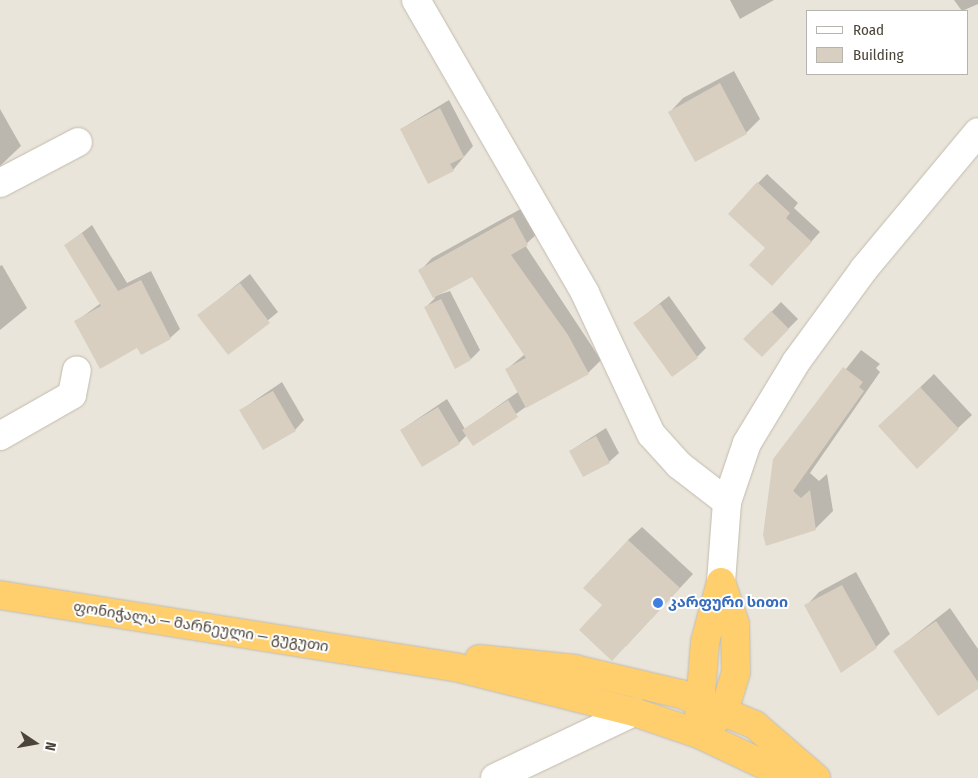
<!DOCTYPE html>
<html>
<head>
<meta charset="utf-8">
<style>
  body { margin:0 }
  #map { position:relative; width:978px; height:778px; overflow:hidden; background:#f6f3ec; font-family:"Fira Sans Condensed","Noto Sans Georgian",sans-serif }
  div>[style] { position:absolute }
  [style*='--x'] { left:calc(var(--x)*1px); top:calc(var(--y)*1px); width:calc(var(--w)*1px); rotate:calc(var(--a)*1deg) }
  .residential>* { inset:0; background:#eae5da }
  .shadow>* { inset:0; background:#0003 }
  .building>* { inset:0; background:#d8cfc1 }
  .roads { filter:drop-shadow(0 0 1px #c2bbae) drop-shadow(0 0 1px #c2bbae) }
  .minor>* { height:28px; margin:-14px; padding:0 14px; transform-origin:14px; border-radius:14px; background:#fff }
  .highway>* { height:28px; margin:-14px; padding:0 14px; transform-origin:14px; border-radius:14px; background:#ffcf6e }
  .dots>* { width:14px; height:14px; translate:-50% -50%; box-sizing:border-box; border:2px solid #fff; border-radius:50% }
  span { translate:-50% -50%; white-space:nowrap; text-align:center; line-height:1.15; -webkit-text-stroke:4px #fff; paint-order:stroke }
  .shop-label { font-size:15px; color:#366cbe; font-weight:700 }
  .left { translate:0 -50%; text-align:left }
  .street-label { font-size:15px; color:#4b4439 }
  .legend { position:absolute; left:806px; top:10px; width:162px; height:65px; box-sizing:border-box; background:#fff; border:1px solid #b7b4b0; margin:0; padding:6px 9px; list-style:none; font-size:15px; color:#4b4439 }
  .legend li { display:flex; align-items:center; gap:10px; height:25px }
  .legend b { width:25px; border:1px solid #b7b4b0 }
  .north { position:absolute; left:10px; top:718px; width:50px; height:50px; -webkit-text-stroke:4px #fff; paint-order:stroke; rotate:102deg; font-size:14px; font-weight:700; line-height:20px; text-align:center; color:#4b4439 }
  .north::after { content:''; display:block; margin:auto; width:18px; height:22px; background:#4b4439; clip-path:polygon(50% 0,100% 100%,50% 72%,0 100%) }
</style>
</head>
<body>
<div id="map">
  <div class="residential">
    <i style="clip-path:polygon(evenodd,0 0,978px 0,978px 778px,0 778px,0 0,807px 11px,967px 11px,967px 74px,807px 74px,807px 11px)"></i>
  </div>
  <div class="shadow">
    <i style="clip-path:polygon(730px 0,774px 0,740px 19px)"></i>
    <i style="clip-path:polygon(954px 0,978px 0,978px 4px,962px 11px)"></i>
    <i style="clip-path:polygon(734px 71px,760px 119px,746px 133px,670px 112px,683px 98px)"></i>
    <i style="clip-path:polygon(449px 100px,473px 146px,453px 170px,401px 129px)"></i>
    <i style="clip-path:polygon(0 109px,21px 146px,0 166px)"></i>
    <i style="clip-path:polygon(767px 174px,798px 203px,794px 208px,820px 232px,781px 275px,766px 248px,758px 183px)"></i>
    <i style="clip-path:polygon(526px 206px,540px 231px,525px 245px,601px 360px,588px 373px,527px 406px,473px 445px,467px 435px,459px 443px,401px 430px,447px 399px,465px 429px,518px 392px,506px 370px,525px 354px,472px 275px,435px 296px,450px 291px,480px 350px,471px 359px,425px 308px,435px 298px,420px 271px,432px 258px)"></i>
    <i style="clip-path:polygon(92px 225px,127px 283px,151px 271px,180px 329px,170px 338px,141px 353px,138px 346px,75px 322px,101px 303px,66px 245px)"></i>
    <i style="clip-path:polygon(2px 265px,27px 308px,0 330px,0 266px)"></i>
    <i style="clip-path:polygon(250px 274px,278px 312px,228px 353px,199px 315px)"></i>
    <i style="clip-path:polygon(669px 296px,706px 348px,697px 357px,635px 323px)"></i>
    <i style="clip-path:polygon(781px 302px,798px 319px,762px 355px,745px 339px)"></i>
    <i style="clip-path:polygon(861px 350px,880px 364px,876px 368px,880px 372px,810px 473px,819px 481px,827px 474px,833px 511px,815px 529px,775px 459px)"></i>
    <i style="clip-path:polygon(934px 374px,972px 415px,958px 428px,893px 413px)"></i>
    <i style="clip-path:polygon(282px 382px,304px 420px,295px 430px,241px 410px)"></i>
    <i style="clip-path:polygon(606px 428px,619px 453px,609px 462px,570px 451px)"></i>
    <i style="clip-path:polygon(642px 527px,693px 574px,626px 646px,603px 605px,628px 540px)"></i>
    <i style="clip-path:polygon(856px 572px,890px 634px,876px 647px,806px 606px,819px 592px)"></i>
    <i style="clip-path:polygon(950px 608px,978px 649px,978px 687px,895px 651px)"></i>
  </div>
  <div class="building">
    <i style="clip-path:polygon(720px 83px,747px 134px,695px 162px,668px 112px)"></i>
    <i style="clip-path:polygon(440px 108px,464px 157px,450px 164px,454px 171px,428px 184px,400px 129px)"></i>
    <i style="clip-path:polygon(757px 182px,790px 213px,786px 218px,812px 242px,772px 286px,749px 265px,765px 248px,728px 214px)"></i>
    <i style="clip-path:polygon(513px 217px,528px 245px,511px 255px,568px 335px,589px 374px,526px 408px,505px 369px,526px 358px,472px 277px,433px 298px,418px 270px)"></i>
    <i style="clip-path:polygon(82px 233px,118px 291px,141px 280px,171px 339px,141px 355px,137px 348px,100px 369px,74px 321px,101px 306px,64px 245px)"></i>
    <i style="clip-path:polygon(240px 283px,270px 323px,228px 355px,197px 315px)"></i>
    <i style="clip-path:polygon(441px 299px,471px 360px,455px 369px,424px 307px)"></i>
    <i style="clip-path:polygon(660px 304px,698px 358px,672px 377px,633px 323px)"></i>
    <i style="clip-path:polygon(771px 311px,789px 329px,762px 357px,743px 339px)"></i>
    <i style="clip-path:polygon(843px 367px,863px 382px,859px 387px,864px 391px,793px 491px,801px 498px,810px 490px,816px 530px,766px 546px,763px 535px,773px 459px)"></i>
    <i style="clip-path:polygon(920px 387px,959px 429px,917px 469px,878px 426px)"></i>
    <i style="clip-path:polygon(273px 391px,296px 431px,263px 450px,239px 410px)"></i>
    <i style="clip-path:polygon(508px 400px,518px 417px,473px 446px,462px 430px)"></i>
    <i style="clip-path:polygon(438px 407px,460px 444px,422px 467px,400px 430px)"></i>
    <i style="clip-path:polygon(596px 436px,610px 463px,583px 477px,569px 451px)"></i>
    <i style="clip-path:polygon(628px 540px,680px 588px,612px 661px,579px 630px,602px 605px,583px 588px)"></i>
    <i style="clip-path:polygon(842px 585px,877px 648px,841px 673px,804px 605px)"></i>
    <i style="clip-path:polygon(936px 621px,978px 682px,978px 689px,938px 716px,893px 651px)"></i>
  </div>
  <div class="roads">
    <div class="minor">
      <i style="--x:416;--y:0;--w:338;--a:60"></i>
      <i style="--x:585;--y:293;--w:156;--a:64.9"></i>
      <i style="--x:651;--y:434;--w:42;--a:47.9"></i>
      <i style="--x:679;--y:465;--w:61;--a:37.6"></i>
      <i style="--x:0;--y:183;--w:88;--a:-27.7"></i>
      <i style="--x:0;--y:436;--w:83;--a:-29.7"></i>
      <i style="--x:72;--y:395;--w:25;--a:-79"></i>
      <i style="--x:721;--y:582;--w:80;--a:-85.7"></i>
      <i style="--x:727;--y:502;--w:62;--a:-71.3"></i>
      <i style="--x:747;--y:443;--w:95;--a:-58.8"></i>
      <i style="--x:796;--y:362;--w:115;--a:-53.8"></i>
      <i style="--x:864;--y:269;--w:178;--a:-50.2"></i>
      <i style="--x:495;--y:778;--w:154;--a:-25.4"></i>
    </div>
    <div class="highway">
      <i style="--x:0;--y:595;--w:461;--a:9"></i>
      <i style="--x:455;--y:667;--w:185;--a:14.1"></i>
      <i style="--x:634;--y:712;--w:69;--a:18.7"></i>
      <i style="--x:699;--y:734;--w:103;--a:25.3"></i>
      <i style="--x:479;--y:659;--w:97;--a:5.9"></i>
      <i style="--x:575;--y:669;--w:109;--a:13.3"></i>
      <i style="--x:681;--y:694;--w:80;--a:22.7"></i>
      <i style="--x:755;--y:725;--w:81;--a:41"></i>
      <i style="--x:699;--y:718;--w:76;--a:-85.5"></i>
      <i style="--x:705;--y:642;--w:62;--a:-75.1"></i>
      <i style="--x:710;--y:725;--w:19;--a:-43"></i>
      <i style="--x:724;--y:712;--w:42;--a:-73.3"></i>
      <i style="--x:736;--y:672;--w:48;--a:-91.2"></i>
      <i style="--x:735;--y:624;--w:44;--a:-108.4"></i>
    </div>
  </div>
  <div class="dots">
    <i style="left:658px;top:603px;background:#3f7fe0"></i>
  </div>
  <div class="shop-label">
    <span class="left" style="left:668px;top:603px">კარფური სითი</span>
  </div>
  <div class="street-label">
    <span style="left:201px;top:627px;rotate:9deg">ფონიჭალა — მარნეული — გუგუთი</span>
  </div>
  <ul class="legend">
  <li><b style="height:6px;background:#fff"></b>Road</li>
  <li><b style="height:14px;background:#d8cfc1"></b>Building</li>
  </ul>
  <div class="north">N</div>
</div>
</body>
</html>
